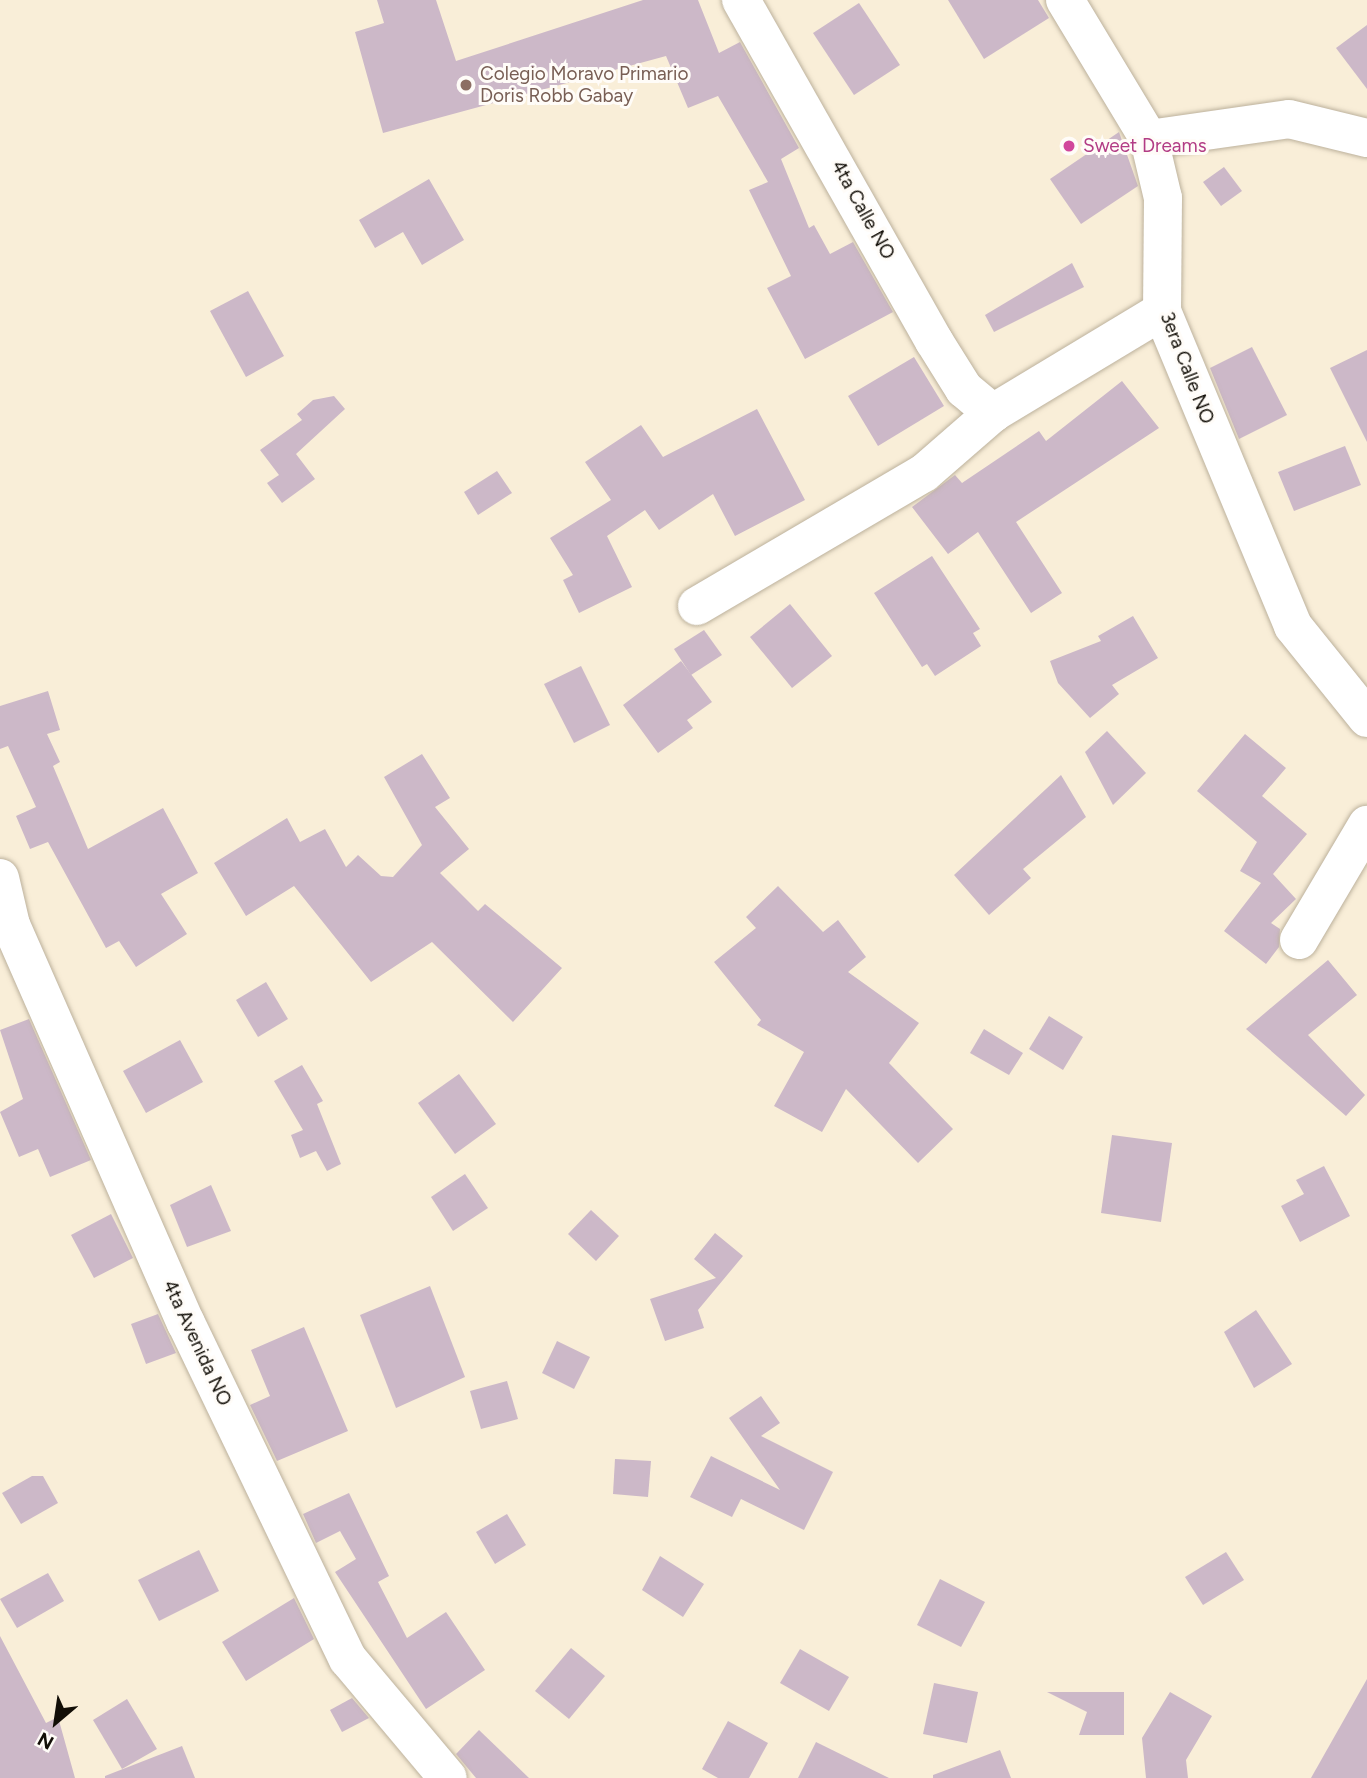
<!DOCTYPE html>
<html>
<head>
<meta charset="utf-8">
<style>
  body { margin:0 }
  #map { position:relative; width:1367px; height:1778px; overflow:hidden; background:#f9eed8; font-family:Figtree,sans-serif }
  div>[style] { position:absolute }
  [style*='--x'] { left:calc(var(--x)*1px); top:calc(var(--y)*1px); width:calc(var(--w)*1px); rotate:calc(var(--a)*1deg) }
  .building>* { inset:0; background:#ccb8c8 }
  .roads { filter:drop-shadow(0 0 2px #bcb19c) drop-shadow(0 0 2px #bcb19c) }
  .minor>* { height:38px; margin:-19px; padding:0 19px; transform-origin:19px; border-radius:19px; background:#fff }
  .dots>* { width:19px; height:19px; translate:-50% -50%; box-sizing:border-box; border:4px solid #fffcf8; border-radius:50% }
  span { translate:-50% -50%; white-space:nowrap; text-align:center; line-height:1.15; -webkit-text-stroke:6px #fffcf8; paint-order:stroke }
  .education-label { font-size:19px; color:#785e54 }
  .left { translate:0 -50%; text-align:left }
  .hotel-label { font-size:19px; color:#b23c85 }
  .street-label { font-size:19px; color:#120e07 }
  .north { position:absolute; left:21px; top:1687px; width:70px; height:70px; -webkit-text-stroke:5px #fffcf8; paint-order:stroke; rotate:209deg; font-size:19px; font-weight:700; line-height:28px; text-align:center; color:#120e07 }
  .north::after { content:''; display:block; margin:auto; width:24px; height:32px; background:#120e07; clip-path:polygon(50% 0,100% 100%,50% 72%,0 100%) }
</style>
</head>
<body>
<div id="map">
  <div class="building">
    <i style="clip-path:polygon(377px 0,436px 0,456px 61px,643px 0,698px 0,719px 53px,740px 42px,799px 148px,781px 159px,809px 228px,814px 225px,830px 254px,853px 242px,893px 312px,805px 359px,767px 288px,791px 276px,749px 190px,768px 182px,718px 96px,688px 108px,666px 56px,383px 133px,355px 32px,384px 23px)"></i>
    <i style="clip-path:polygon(948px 0,1038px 0,1049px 18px,984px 59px)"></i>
    <i style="clip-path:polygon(859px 3px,900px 65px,854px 95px,813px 33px)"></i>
    <i style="clip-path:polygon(1367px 25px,1367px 89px,1336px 48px)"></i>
    <i style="clip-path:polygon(1119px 132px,1138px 186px,1081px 224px,1050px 179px)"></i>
    <i style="clip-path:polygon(1224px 167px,1242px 191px,1221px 206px,1203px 182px)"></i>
    <i style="clip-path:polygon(429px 179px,464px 240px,422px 265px,403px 232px,375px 248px,359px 220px)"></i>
    <i style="clip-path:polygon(1072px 263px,1084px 287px,994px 332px,985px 315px)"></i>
    <i style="clip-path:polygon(248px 291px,284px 356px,246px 377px,210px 311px)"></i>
    <i style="clip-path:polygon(1252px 347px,1287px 415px,1239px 439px,1210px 368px)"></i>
    <i style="clip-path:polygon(1367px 350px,1367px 442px,1330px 368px)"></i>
    <i style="clip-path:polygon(914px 357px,944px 406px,878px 446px,848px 396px)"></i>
    <i style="clip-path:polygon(1122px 381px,1159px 428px,1016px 522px,1062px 593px,1031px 613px,978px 532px,948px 554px,912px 507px,955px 475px,962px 483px,1039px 431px,1046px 441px)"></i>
    <i style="clip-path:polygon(334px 396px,345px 409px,296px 454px,315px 479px,282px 503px,267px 483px,279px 475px,260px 450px,302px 420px,297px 414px,313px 400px)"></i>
    <i style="clip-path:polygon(757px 409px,805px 500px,735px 536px,713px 494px,659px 530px,645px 510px,607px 536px,632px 587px,579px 613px,563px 580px,573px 575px,550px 538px,611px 500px,585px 462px,641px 425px,663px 457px)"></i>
    <i style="clip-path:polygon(1345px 446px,1361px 485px,1294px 511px,1278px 472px)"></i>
    <i style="clip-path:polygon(497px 471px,512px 493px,478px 515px,464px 492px)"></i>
    <i style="clip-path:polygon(932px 556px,980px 629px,973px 633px,981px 646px,935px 676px,927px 664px,922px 667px,874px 593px)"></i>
    <i style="clip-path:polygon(790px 604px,832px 656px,792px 688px,750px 637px)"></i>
    <i style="clip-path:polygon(1133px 616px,1158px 658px,1112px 685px,1119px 694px,1090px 718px,1058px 683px,1050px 661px,1101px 641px,1098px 636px)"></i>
    <i style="clip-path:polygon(704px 630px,722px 655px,691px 675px,674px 649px)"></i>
    <i style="clip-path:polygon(681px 661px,712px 702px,687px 720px,693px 728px,658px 753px,623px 705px)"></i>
    <i style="clip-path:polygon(581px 666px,610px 725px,574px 743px,544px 684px)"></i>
    <i style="clip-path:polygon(48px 691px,60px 730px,47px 734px,60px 762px,53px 766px,88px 849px,163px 808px,198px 873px,161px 894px,187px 934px,136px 967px,119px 941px,106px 948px,48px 842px,30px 849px,16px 816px,36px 807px,8px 746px,0 749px,0 706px)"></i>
    <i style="clip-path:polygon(1107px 731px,1146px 773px,1113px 805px,1085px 752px)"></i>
    <i style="clip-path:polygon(1245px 734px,1286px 768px,1262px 796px,1307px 834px,1273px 874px,1296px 899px,1271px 923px,1280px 929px,1279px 947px,1266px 964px,1224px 931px,1261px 883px,1240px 871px,1257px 842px,1197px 791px)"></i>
    <i style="clip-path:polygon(422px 754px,450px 798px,435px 807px,469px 849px,440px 873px,478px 911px,485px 904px,562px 968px,513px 1022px,432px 942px,371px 982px,294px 886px,246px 916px,214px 863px,287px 818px,300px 842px,325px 829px,346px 867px,358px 855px,381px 876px,393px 877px,422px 845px,384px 777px)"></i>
    <i style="clip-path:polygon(1061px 775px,1086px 817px,1023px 869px,1031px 878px,989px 915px,954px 875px)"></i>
    <i style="clip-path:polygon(778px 886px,823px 932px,838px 920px,866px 957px,848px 972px,919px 1023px,889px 1063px,953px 1129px,918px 1163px,846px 1089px,822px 1132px,774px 1106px,804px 1052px,757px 1025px,761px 1020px,714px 962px,756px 928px,746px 917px)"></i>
    <i style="clip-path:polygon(1328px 960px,1357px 995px,1308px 1035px,1365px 1095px,1346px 1116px,1246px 1029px)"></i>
    <i style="clip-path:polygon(266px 982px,288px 1019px,258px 1037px,236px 1000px)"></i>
    <i style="clip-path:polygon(1049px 1016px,1083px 1037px,1063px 1070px,1029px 1049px)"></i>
    <i style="clip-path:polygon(29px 1019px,91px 1160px,50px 1177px,38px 1149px,19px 1157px,0 1112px,23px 1099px,0 1030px)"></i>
    <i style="clip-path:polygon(984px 1029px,1023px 1053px,1009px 1075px,970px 1053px)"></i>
    <i style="clip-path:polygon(180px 1040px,203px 1082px,146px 1113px,123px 1071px)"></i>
    <i style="clip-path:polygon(302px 1065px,323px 1101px,317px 1104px,341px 1164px,327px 1171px,316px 1151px,300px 1158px,291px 1135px,303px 1130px,274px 1081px)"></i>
    <i style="clip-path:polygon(459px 1074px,496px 1124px,455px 1154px,418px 1103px)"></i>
    <i style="clip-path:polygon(1112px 1135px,1172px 1143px,1161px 1222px,1101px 1213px)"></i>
    <i style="clip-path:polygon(1324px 1166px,1350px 1216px,1300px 1242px,1281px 1206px,1304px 1194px,1296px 1180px)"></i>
    <i style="clip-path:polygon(465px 1174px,488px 1208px,453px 1231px,431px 1197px)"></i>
    <i style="clip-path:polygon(211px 1185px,231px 1231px,187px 1247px,170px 1205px)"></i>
    <i style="clip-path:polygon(591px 1210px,619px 1236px,596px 1261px,568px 1234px)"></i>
    <i style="clip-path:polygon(111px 1214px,133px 1258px,94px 1278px,71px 1235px)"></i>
    <i style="clip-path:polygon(715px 1233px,743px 1256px,698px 1310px,704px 1328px,665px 1341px,650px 1299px,716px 1278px,694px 1259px)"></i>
    <i style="clip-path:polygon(430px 1286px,465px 1377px,396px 1408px,360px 1315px)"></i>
    <i style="clip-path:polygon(1256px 1310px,1292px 1364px,1254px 1388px,1224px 1332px)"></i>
    <i style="clip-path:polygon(158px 1314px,176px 1353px,146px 1364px,131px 1324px)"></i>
    <i style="clip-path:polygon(304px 1327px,348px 1431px,277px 1461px,250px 1405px,270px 1396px,251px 1350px)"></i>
    <i style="clip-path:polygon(557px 1341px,590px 1357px,574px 1389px,542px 1373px)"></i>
    <i style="clip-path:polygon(507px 1381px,518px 1419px,481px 1429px,470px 1391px)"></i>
    <i style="clip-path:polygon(761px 1396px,780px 1423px,761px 1436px,833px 1472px,804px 1530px,741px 1499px,732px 1517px,690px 1497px,711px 1456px,780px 1490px,729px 1418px)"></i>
    <i style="clip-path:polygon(615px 1459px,651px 1461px,648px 1497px,613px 1494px)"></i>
    <i style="clip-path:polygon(32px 1476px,43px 1476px,58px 1503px,21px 1524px,2px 1493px)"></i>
    <i style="clip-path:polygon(349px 1493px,389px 1576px,378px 1582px,407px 1638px,446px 1612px,485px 1670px,426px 1709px,335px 1572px,356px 1559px,340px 1531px,316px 1543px,303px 1514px)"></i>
    <i style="clip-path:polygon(507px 1514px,526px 1545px,495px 1564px,476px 1532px)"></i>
    <i style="clip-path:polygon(199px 1550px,219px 1591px,159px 1621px,138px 1580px)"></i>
    <i style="clip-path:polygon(1226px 1552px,1244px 1580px,1203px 1605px,1185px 1577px)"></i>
    <i style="clip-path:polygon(660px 1556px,704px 1584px,683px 1617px,642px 1590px)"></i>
    <i style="clip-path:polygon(48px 1573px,64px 1601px,17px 1628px,0 1599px)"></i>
    <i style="clip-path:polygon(940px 1579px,985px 1602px,961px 1647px,917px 1625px)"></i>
    <i style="clip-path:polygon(294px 1598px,314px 1639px,246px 1681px,222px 1642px)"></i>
    <i style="clip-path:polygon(0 1636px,46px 1723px,58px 1717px,75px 1778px,0 1778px)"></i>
    <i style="clip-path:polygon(571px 1648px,605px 1676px,569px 1719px,535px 1691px)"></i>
    <i style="clip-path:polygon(800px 1649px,849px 1677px,829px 1711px,780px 1683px)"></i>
    <i style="clip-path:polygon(1367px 1679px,1367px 1778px,1311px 1778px)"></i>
    <i style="clip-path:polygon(934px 1683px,978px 1692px,967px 1743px,923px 1734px)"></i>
    <i style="clip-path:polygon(1047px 1692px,1124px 1692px,1124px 1735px,1079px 1735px,1087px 1712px)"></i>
    <i style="clip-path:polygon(1170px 1692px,1212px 1716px,1186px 1760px,1188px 1778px,1146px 1778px,1142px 1738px)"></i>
    <i style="clip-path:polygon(352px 1698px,369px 1718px,342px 1732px,330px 1710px)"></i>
    <i style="clip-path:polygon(127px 1699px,157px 1749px,122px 1769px,93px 1720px)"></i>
    <i style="clip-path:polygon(728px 1721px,768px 1743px,749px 1778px,718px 1778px,702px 1769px)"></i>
    <i style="clip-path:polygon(479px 1730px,529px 1778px,476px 1778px,456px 1754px)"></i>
    <i style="clip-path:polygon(816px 1742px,889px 1778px,798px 1778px)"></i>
    <i style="clip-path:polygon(182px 1746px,195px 1778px,105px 1778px,105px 1776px)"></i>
    <i style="clip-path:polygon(1000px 1750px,1011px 1778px,933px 1778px,933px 1775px)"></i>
  </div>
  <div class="roads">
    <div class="minor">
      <i style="--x:741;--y:0;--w:392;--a:60.5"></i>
      <i style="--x:934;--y:341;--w:57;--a:58"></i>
      <i style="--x:964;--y:389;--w:38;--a:40"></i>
      <i style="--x:1065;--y:0;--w:162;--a:58.9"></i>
      <i style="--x:1149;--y:139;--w:61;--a:76.7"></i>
      <i style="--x:1163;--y:198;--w:113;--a:90.5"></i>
      <i style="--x:1162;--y:311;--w:341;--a:67.4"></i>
      <i style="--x:1293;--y:626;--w:118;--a:51.2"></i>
      <i style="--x:1149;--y:139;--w:141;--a:-8.1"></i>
      <i style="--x:1289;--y:119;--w:80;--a:13.7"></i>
      <i style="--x:697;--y:606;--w:263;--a:-30.4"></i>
      <i style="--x:924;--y:473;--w:91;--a:-41"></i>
      <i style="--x:993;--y:413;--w:197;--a:-31.1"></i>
      <i style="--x:0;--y:878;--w:48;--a:76.8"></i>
      <i style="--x:11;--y:925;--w:435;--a:66.3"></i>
      <i style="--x:186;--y:1323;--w:373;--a:64.3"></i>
      <i style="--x:348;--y:1659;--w:155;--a:50"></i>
      <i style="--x:1299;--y:940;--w:134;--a:-59.4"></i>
    </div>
  </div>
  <div class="dots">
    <i style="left:466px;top:85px;background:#8d6e63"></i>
    <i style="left:1069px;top:146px;background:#d1479c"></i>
  </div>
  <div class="education-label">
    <span class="left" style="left:480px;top:85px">Colegio Moravo Primario<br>Doris Robb Gabay</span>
  </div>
  <div class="hotel-label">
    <span class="left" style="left:1083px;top:146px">Sweet Dreams</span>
  </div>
  <div class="street-label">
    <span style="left:863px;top:210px;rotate:61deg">4ta Calle NO</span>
    <span style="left:1187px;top:368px;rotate:69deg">3era Calle NO</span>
    <span style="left:197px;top:1343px;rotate:65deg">4ta Avenida NO</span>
  </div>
  <div class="north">N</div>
</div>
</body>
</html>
